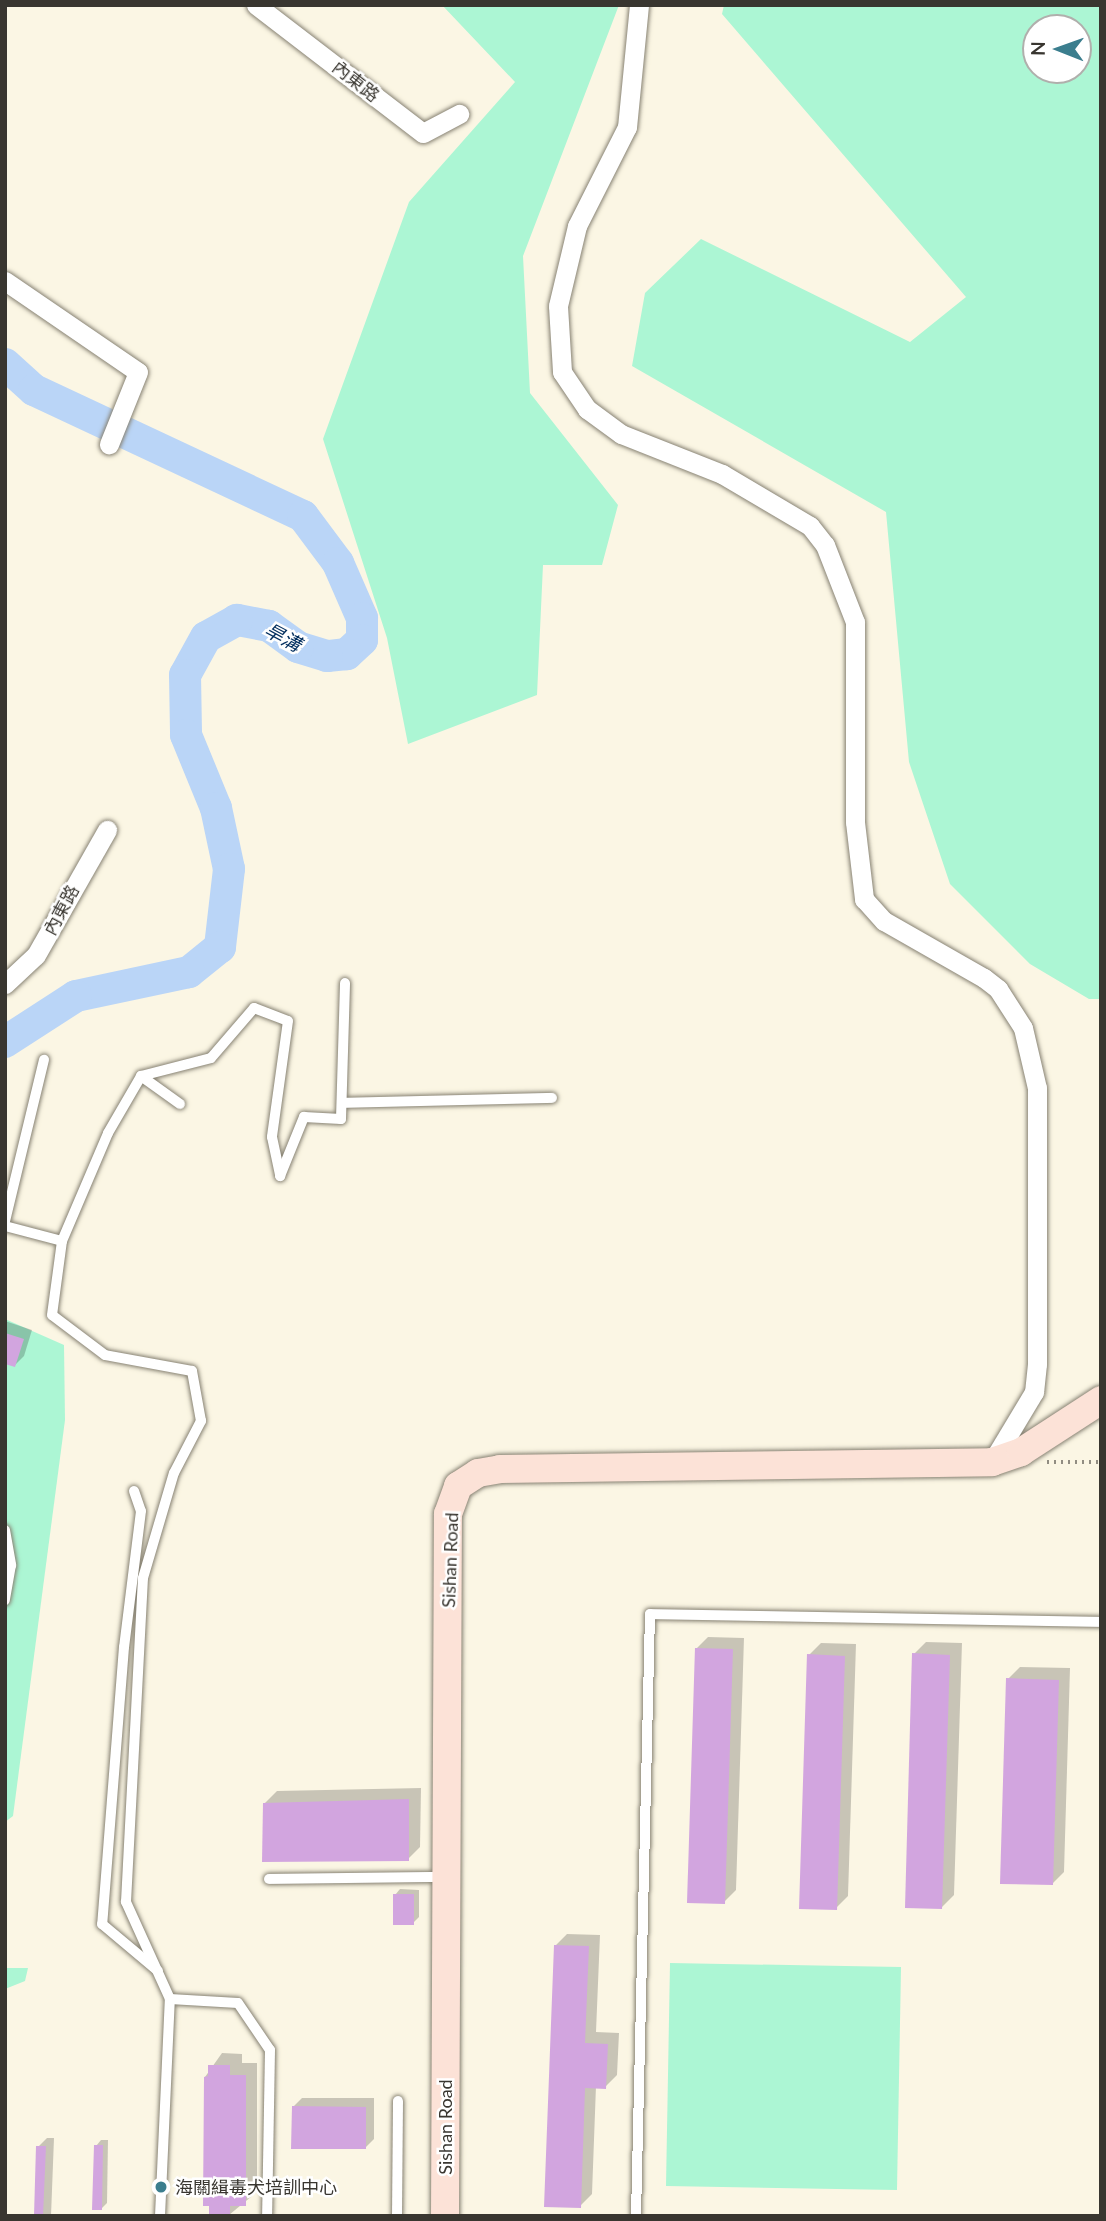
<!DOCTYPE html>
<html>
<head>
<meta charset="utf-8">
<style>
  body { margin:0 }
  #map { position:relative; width:1106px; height:2221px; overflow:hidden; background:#fbf6e4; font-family:Lato,"Noto Sans TC",sans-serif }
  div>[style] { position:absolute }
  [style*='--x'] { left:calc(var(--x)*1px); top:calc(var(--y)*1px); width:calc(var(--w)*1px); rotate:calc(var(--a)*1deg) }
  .green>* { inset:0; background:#acf6d4 }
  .shadow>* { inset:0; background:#0003 }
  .river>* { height:32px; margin:-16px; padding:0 16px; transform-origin:16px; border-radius:16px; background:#bad5f7 }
  .building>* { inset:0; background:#d2a5df }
  .path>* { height:3.5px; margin-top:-1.75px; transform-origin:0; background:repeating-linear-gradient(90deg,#918d82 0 2px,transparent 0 7px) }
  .roads { filter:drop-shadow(0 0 2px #878273) drop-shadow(0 0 2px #878273) }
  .lane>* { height:10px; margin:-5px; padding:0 5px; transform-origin:5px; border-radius:5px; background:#fff }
  .street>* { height:19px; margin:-9.5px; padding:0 9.5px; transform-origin:9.5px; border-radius:9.5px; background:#fff }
  .secondary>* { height:28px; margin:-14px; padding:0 14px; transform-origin:14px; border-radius:14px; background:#fce2d7 }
  .dots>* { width:19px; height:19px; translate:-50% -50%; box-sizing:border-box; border:4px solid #fff; border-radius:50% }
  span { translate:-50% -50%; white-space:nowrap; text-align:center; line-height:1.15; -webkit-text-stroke:5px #fff; paint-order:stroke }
  .street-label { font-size:18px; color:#393630 }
  .poi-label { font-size:18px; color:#393630 }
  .left { translate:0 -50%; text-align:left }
  .water-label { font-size:19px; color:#002d5d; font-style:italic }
  .frame { position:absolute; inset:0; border:7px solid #393630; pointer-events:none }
  .north { position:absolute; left:1022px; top:14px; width:70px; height:70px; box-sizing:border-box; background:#fff; border:2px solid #b0afac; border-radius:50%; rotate:271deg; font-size:19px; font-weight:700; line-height:28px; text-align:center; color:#393630 }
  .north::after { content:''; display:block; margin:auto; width:24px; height:32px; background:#3b7e8e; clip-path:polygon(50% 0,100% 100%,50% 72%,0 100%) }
</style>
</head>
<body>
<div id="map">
  <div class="green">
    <i style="clip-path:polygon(442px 5px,619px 5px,523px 256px,530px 393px,618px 505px,602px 565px,543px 565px,537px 695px,408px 744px,387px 638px,323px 439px,409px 202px,515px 82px)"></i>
    <i style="clip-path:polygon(evenodd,724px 5px,1101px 5px,1101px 999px,1089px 999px,1030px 964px,950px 884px,909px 762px,886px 512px,632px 366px,645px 293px,701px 239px,910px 342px,966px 297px,722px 14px,724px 5px,1036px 28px,1078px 28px,1078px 70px,1036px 70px,1036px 28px)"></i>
    <i style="clip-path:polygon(5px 1319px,64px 1345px,65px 1420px,13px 1816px,5px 1822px)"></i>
    <i style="clip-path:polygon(670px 1963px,901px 1967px,897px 2190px,666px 2186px)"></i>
    <i style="clip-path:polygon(5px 1968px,28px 1968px,25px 1981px,5px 1989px)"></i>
  </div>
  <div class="shadow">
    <i style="clip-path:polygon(5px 1321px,32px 1330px,24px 1356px,15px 1365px,5px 1362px)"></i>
    <i style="clip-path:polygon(708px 1637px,744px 1638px,736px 1890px,724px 1902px,696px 1649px)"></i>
    <i style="clip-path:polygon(926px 1642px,962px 1643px,954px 1895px,942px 1907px,914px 1654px)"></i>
    <i style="clip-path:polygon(821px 1643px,856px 1644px,848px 1896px,836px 1908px,809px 1655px)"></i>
    <i style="clip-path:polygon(1020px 1667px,1070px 1668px,1064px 1872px,1052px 1884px,1008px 1679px)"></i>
    <i style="clip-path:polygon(421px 1788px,420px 1847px,408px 1859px,265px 1803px,277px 1791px)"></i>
    <i style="clip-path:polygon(400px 1889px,419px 1890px,419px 1917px,413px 1923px,395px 1895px)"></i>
    <i style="clip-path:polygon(567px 1934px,600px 1935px,596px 2032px,619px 2033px,617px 2075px,605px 2087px,596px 2086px,592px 2194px,580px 2206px,555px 1946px)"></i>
    <i style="clip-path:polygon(222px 2053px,242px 2054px,242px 2063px,257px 2063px,257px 2192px,229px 2215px,205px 2077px)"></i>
    <i style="clip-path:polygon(302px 2098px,374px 2098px,374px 2139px,365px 2148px,293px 2107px)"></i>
    <i style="clip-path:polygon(47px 2138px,54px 2138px,51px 2216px,36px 2216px,38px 2147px)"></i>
    <i style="clip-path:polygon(101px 2140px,108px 2140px,107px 2203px,101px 2209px,96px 2146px)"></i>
  </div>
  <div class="river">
    <i style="--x:5;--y:364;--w:39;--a:42"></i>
    <i style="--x:34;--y:390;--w:297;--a:25.1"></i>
    <i style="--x:303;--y:516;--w:59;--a:53.3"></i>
    <i style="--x:338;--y:563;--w:60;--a:66.4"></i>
    <i style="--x:362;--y:618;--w:22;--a:90"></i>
    <i style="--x:362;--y:640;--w:21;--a:137"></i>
    <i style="--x:347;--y:654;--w:20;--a:174"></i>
    <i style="--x:327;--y:656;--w:30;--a:-163"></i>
    <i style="--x:298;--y:647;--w:36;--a:-144"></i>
    <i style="--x:269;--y:626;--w:33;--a:-169"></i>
    <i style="--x:237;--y:620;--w:35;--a:151"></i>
    <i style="--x:206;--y:637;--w:43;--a:118.9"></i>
    <i style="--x:185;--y:675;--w:60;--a:89"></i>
    <i style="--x:186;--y:735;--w:79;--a:67.7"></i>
    <i style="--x:216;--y:808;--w:62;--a:78"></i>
    <i style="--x:229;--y:869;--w:79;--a:96.6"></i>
    <i style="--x:220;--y:947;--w:40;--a:141"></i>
    <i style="--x:189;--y:972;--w:116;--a:168"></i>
    <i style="--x:76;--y:996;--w:85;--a:147.1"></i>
  </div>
  <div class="building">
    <i style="clip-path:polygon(5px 1333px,24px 1339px,15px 1367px,5px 1364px)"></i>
    <i style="clip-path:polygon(695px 1648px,733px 1649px,725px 1904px,687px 1903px)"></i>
    <i style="clip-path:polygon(912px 1653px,950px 1655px,942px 1909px,905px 1908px)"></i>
    <i style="clip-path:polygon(807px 1654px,845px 1656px,837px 1910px,799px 1909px)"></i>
    <i style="clip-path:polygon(1006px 1678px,1059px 1680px,1053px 1885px,1000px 1884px)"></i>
    <i style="clip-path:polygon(409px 1799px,409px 1861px,262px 1862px,263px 1803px)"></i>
    <i style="clip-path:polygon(393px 1894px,414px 1894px,414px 1925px,393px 1925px)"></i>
    <i style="clip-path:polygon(554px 1945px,589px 1946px,585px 2043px,608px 2044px,606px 2089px,585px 2088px,581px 2208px,544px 2207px)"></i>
    <i style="clip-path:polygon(208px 2065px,230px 2065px,230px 2075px,246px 2075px,246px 2206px,230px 2206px,230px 2216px,209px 2216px,209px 2206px,203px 2206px,204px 2077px,208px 2076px)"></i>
    <i style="clip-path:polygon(292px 2106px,366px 2107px,366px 2149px,291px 2149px)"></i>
    <i style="clip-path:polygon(94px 2145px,103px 2145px,102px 2210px,92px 2210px)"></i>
    <i style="clip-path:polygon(36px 2146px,46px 2146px,43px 2216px,34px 2216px)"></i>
  </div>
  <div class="path">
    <i style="--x:1047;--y:1462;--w:54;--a:0"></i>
  </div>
  <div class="roads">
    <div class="lane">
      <i style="--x:141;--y:1076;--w:48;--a:35.7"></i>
      <i style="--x:342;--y:1103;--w:210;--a:-1.4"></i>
      <i style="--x:5;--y:1221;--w:166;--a:-76.4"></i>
      <i style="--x:5;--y:1226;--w:59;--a:14.7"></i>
      <i style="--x:134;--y:1491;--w:21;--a:71"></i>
      <i style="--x:141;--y:1511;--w:137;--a:97.1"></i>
      <i style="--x:124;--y:1647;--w:278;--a:94.5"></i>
      <i style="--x:102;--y:1924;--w:73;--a:40"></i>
      <i style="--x:5;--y:1530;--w:36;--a:80"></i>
      <i style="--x:11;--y:1565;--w:36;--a:100"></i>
      <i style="--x:269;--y:1879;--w:176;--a:-0.7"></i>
      <i style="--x:170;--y:1999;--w:68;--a:3.4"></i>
      <i style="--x:238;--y:2003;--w:57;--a:55.8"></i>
      <i style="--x:270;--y:2050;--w:166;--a:91"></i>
      <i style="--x:160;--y:2216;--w:217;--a:-87.4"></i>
      <i style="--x:170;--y:1999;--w:107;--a:-114.4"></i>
      <i style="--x:126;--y:1902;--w:324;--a:-87"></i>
      <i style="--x:143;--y:1578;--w:109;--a:-73.6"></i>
      <i style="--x:174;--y:1473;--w:59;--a:-62.6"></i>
      <i style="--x:201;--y:1421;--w:51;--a:-100.2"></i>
      <i style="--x:192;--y:1371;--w:88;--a:-169.6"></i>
      <i style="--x:105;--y:1355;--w:66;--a:-143"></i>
      <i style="--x:52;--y:1315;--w:75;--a:-82.3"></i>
      <i style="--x:62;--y:1241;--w:117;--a:-66.9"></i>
      <i style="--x:108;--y:1133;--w:66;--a:-59.9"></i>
      <i style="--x:141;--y:1076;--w:72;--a:-14.4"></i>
      <i style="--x:211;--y:1058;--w:66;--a:-49.3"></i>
      <i style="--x:254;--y:1008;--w:36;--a:21"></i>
      <i style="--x:288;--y:1021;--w:117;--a:97.9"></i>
      <i style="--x:272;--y:1137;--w:40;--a:78"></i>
      <i style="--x:280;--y:1176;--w:64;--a:-67.9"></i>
      <i style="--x:304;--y:1117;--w:37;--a:3"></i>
      <i style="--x:341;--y:1119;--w:136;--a:-88.3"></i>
      <i style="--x:397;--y:2216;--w:115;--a:-89.5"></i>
      <i style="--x:636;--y:2216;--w:602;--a:-88.67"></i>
      <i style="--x:650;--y:1614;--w:451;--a:1"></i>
    </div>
    <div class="street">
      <i style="--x:256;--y:5;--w:210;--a:37.5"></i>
      <i style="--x:423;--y:133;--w:41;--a:-27.8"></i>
      <i style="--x:639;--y:5;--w:123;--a:95.6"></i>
      <i style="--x:627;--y:127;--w:111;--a:116.8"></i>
      <i style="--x:577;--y:226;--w:82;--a:103.4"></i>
      <i style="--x:558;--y:306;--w:66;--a:86.5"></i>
      <i style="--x:562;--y:372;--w:45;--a:56"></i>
      <i style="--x:587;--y:409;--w:42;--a:36.3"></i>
      <i style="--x:621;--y:434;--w:109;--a:21.6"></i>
      <i style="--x:722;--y:474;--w:102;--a:30.6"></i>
      <i style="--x:810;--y:526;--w:24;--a:52"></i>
      <i style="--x:825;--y:545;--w:83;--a:68.7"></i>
      <i style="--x:855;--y:622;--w:200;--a:90"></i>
      <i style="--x:855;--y:822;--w:78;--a:83.3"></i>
      <i style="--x:864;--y:899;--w:30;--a:48"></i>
      <i style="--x:884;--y:921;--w:115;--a:29.7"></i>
      <i style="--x:984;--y:978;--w:18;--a:38"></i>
      <i style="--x:998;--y:989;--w:46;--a:57.3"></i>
      <i style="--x:1023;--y:1028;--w:62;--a:76.9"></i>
      <i style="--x:1037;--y:1088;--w:276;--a:90"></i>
      <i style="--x:1037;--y:1364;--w:28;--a:96"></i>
      <i style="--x:1034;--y:1392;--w:82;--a:121"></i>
      <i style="--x:5;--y:281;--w:161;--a:34.4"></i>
      <i style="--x:138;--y:372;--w:78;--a:111.9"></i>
      <i style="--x:5;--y:984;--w:42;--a:-43.1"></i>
      <i style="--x:36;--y:955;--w:144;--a:-60.4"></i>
    </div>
    <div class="secondary">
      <i style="--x:445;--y:2216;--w:702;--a:-89.76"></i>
      <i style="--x:448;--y:1514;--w:30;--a:-70"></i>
      <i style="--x:458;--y:1486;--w:24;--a:-33"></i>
      <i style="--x:478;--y:1473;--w:22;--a:-10"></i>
      <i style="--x:500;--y:1469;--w:492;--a:-0.8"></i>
      <i style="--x:992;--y:1462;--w:31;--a:-19"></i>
      <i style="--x:1021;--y:1452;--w:95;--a:-33"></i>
    </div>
  </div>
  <div class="dots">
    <i style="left:161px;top:2187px;background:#3b7e8e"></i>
  </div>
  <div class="street-label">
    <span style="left:356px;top:81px;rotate:38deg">內東路</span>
    <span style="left:61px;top:910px;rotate:-62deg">內東路</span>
    <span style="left:450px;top:1560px;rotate:-88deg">Sishan Road</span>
    <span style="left:445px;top:2127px;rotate:-90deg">Sishan Road</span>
  </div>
  <div class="poi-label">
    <span class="left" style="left:175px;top:2187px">海關緝毒犬培訓中心</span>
  </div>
  <div class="water-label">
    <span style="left:283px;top:637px;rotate:28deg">旱溝</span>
  </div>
  <div class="frame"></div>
  <div class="north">N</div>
</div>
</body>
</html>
